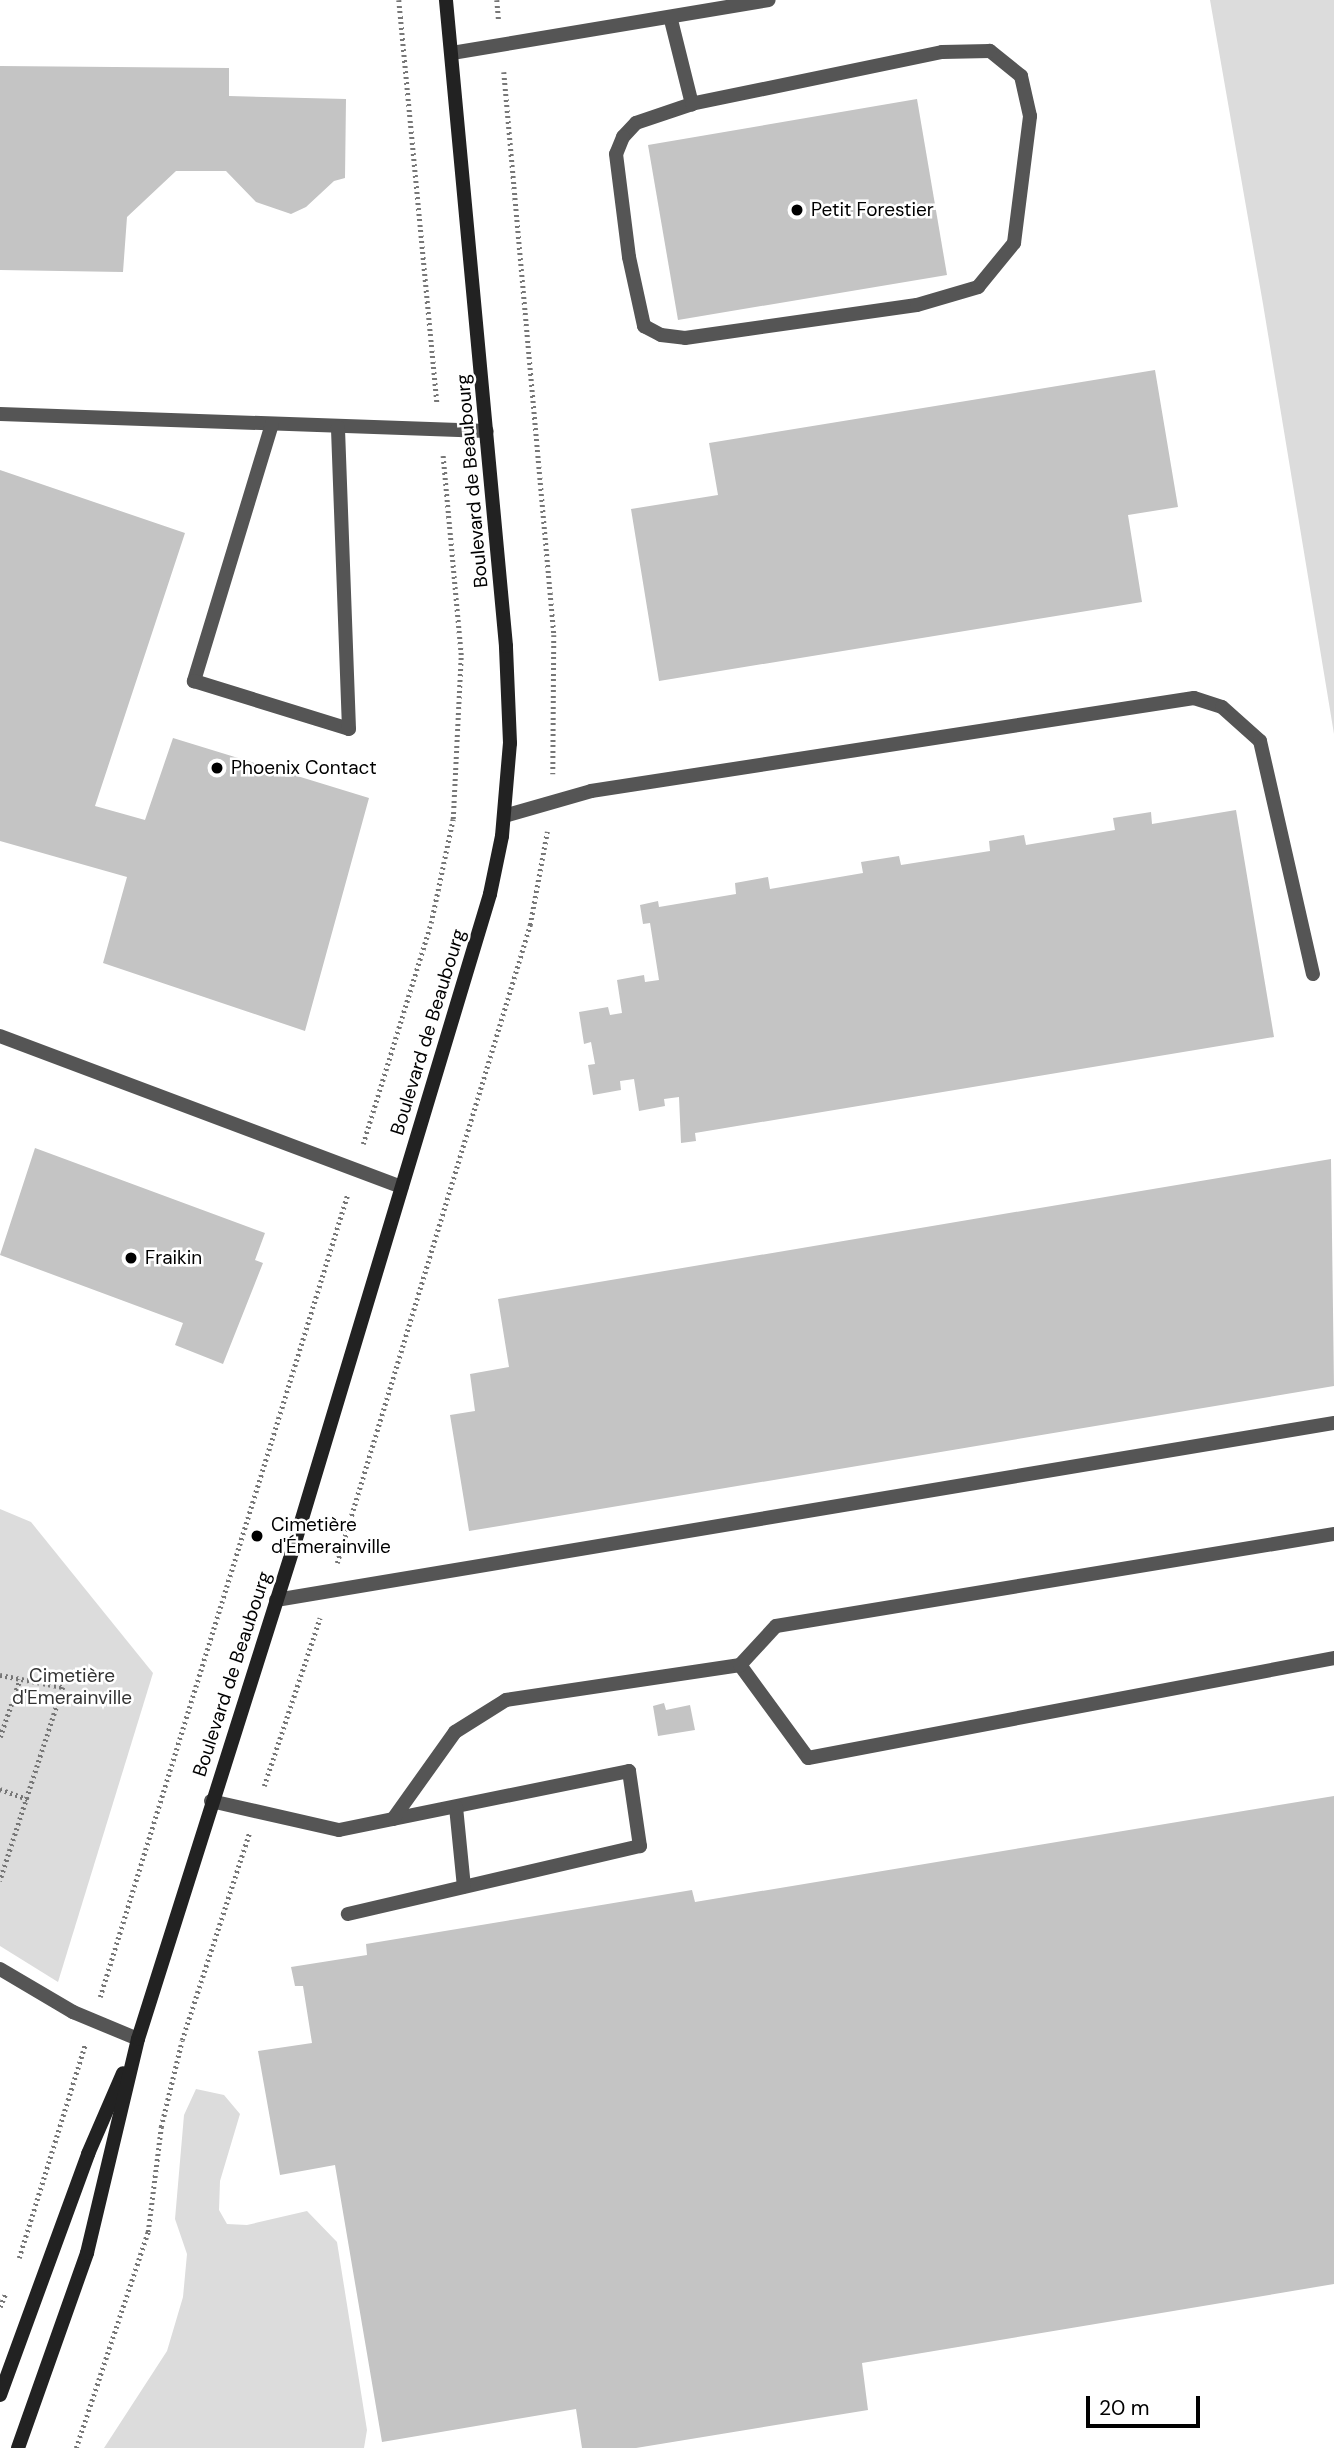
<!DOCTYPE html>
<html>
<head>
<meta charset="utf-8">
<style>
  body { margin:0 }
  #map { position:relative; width:1334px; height:2448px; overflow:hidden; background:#fff; font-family:"DM Sans",sans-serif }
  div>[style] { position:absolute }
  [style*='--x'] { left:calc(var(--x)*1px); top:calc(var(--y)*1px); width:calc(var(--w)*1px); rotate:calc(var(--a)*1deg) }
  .green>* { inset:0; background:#dcdcdc }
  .building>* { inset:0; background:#c4c4c4 }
  .path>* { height:4.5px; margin-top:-2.25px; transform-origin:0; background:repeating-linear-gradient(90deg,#777 0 2px,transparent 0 5.5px) }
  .lane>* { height:14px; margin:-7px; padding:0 7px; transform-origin:7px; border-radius:7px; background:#555 }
  .street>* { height:14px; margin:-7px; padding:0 7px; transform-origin:7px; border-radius:7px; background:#555 }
  .secondary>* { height:14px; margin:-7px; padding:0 7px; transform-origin:7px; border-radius:7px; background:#222 }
  .dots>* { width:19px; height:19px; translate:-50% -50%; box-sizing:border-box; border:4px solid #fff; border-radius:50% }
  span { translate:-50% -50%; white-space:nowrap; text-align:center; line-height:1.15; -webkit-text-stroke:5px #fff; paint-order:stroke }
  .poi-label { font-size:19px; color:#000 }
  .left { translate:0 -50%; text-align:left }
  .street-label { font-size:19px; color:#000 }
  .park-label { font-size:19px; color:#333 }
  .scale { position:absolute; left:1086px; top:2396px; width:114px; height:32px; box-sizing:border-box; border:4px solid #000; border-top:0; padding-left:9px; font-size:21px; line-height:24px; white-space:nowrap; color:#000; -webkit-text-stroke:5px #fff; paint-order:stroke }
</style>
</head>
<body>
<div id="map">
  <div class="green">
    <i style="clip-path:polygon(1210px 0,1334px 0,1334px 734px,1263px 304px)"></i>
    <i style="clip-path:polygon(0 1509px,31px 1522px,153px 1673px,58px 1982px,0 1946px)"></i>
    <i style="clip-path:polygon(196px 2089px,224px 2095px,240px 2114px,220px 2181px,219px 2210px,227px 2224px,247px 2225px,307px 2211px,337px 2242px,367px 2430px,364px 2448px,104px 2448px,167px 2351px,183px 2297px,187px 2254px,175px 2219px,184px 2115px)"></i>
  </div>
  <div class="building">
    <i style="clip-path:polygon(0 66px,229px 68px,229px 96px,346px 99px,345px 178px,334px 181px,306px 207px,291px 214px,256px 202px,226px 171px,176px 171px,127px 217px,123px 272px,0 270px)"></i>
    <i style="clip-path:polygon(917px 99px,947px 275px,678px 320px,648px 145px)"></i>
    <i style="clip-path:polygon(1155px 370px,1178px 507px,1128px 515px,1142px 602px,659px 681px,631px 509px,718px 495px,709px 443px)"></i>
    <i style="clip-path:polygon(0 470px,185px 533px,95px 806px,145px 820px,173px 738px,369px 798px,305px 1031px,103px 963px,127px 877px,0 841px)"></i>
    <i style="clip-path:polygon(1236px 810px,1274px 1037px,695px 1133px,696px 1141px,681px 1143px,679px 1097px,664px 1099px,665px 1106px,639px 1111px,634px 1079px,620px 1081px,621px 1090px,593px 1095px,588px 1065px,595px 1064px,591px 1042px,584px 1044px,579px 1012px,608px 1007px,610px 1015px,622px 1013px,617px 980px,644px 975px,645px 982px,659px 980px,650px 923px,643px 924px,640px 905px,658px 901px,659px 907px,736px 894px,735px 883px,768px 877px,770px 889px,863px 873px,861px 862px,899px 856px,901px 865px,990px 851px,989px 841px,1024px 835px,1026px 845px,1115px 830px,1113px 818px,1151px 812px,1152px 824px)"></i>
    <i style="clip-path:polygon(35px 1148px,265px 1233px,255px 1260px,263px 1263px,223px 1364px,175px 1345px,183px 1323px,0 1255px)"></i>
    <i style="clip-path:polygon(1331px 1159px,1334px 1386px,469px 1531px,450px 1415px,475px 1411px,470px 1374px,509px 1367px,498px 1299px)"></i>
    <i style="clip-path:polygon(664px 1703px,666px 1710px,690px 1705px,695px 1730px,658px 1736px,653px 1706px)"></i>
    <i style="clip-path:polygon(1334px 1796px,1334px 2284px,862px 2363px,868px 2410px,636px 2448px,582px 2448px,576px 2409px,382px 2442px,335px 2165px,280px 2175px,258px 2051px,312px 2043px,303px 1986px,295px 1986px,291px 1967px,367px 1955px,366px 1944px,692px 1890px,695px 1902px)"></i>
  </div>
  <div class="path">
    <i style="--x:399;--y:0;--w:404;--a:84.6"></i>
    <i style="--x:497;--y:0;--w:21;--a:85"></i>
    <i style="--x:504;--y:72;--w:565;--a:84.92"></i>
    <i style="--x:554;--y:635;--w:139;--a:90.4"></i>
    <i style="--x:363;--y:1144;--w:231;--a:-72.9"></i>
    <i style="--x:431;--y:923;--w:106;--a:-78.1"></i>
    <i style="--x:453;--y:819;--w:164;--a:-87.2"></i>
    <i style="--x:461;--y:655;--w:200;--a:-95.2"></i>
    <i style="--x:337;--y:1563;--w:667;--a:-73.17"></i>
    <i style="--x:530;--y:925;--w:95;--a:-79.6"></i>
    <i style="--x:0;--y:1675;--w:64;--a:10.8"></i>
    <i style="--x:63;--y:1687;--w:204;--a:108"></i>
    <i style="--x:0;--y:1737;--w:61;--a:-71"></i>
    <i style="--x:264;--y:1786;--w:177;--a:-71.6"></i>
    <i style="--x:0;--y:1789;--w:30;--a:20"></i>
    <i style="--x:100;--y:1997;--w:841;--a:-72.86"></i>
    <i style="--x:19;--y:2258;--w:223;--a:-72.8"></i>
    <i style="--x:0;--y:2307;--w:16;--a:-68"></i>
    <i style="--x:76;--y:2448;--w:228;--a:-71.6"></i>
    <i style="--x:148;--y:2232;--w:106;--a:-82.9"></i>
    <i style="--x:161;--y:2127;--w:89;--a:-76.4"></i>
    <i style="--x:182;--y:2040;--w:217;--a:-72"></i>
  </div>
  <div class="lane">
    <i style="--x:671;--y:20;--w:87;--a:76"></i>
    <i style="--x:692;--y:104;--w:59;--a:161.3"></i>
    <i style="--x:636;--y:123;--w:19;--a:133"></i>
    <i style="--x:623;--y:137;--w:18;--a:112"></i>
    <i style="--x:616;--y:154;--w:104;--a:82.8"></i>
    <i style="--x:629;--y:257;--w:71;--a:77.7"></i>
    <i style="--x:644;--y:326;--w:19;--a:28"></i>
    <i style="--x:661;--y:335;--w:24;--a:7"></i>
    <i style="--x:685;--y:338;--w:234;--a:-8.1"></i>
    <i style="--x:917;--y:305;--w:64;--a:-16.4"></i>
    <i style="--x:978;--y:287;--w:57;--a:-50.7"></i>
    <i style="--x:1014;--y:243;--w:128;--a:-82.8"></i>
    <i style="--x:1030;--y:116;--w:41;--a:-102.7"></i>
    <i style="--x:1021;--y:76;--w:40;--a:-141"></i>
    <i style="--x:990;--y:51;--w:48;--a:178.8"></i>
    <i style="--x:942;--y:52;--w:255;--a:168.3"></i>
    <i style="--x:452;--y:53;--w:321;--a:-9.5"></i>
    <i style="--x:504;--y:816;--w:91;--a:-16"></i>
    <i style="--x:591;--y:791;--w:610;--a:-8.77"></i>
    <i style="--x:1194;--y:698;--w:29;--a:18"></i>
    <i style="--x:1222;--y:707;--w:51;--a:41.8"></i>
    <i style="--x:1260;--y:741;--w:239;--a:77.2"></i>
    <i style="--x:276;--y:1600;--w:1073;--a:-9.5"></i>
    <i style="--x:740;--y:1665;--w:115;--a:53.8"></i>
    <i style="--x:808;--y:1758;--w:535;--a:-10.76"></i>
    <i style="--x:211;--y:1801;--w:131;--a:12.8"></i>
    <i style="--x:339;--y:1830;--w:296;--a:-11.5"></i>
    <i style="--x:629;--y:1771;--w:76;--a:81.7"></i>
    <i style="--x:640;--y:1846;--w:300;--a:166.9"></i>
    <i style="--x:456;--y:1807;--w:80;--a:84.3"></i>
    <i style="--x:393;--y:1819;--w:107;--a:-54.5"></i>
    <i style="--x:455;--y:1732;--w:60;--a:-32.1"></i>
    <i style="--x:506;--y:1700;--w:237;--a:-8.5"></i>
    <i style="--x:740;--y:1665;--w:53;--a:-47.3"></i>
    <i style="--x:776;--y:1626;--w:566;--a:-9.36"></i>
    <i style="--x:0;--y:1969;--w:85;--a:30.5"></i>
    <i style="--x:73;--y:2012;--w:70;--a:22.6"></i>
  </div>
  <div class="street">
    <i style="--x:0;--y:414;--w:487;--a:2"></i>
    <i style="--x:272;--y:424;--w:269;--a:106.9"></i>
    <i style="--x:194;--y:681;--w:162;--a:17.2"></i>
    <i style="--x:349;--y:729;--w:302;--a:-92.1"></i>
    <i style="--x:0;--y:1036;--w:429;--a:20.6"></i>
  </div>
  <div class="secondary">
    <i style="--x:0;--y:2395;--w:257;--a:-69.9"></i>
    <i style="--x:88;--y:2154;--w:88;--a:-66.6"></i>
    <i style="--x:18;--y:2448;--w:207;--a:-70.5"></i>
    <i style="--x:87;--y:2253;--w:220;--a:-76.6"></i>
    <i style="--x:138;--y:2039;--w:511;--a:-72.45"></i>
    <i style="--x:292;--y:1552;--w:687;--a:-73.25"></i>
    <i style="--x:490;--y:894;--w:59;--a:-78.3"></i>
    <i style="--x:502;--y:836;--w:93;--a:-85.1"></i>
    <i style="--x:510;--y:743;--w:97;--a:-92.4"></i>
    <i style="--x:506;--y:646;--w:649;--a:-95.31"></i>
  </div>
  <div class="dots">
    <i style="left:797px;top:210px;background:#000"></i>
    <i style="left:217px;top:768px;background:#000"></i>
    <i style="left:131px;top:1258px;background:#000"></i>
    <i style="left:257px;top:1536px;background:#000"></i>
  </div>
  <div class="poi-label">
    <span class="left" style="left:811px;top:210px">Petit Forestier</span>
    <span class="left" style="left:231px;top:768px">Phoenix Contact</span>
    <span class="left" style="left:145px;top:1258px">Fraikin</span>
    <span class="left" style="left:271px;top:1536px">Cimetière<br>d'Émerainville</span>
  </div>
  <div class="street-label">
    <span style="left:472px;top:481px;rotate:-95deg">Boulevard de Beaubourg</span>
    <span style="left:428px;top:1032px;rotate:-73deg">Boulevard de Beaubourg</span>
    <span style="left:232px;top:1674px;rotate:-72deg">Boulevard de Beaubourg</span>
  </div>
  <div class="park-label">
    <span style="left:72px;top:1687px">Cimetière<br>d'Emerainville</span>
  </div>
  <div class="scale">20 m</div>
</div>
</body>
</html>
